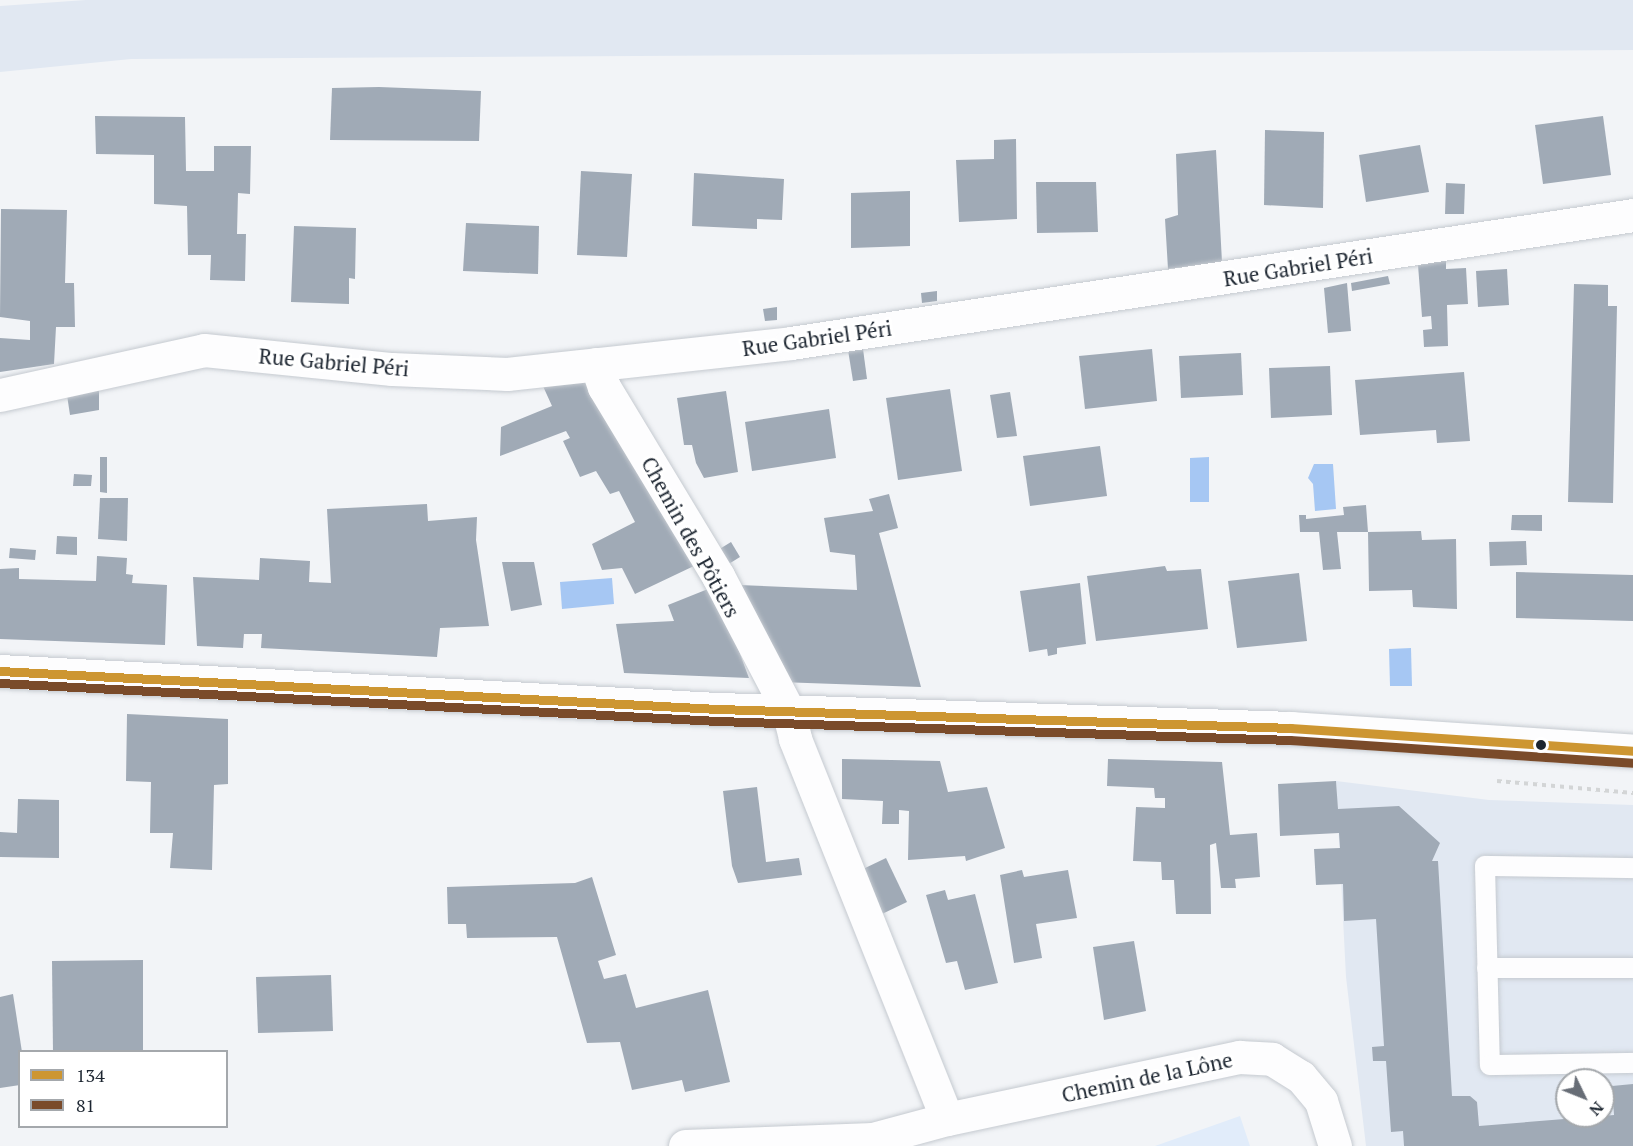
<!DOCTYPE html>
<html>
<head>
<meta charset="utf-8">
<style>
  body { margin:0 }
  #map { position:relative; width:1633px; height:1146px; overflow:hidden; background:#f2f4f7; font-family:"PT Serif",serif }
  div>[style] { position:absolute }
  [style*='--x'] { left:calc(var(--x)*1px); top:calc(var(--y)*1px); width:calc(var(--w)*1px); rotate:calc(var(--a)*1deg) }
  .built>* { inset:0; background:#e1e8f2 }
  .green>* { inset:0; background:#e1ecfa }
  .water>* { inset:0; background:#a6c7f3 }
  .building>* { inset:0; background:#a0aab6 }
  .path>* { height:4px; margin-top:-2px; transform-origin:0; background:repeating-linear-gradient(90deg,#d3d5d6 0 4.5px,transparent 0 9px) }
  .roads { filter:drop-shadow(0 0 2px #c5cad0) drop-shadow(0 0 2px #c5cad0) }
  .lane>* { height:20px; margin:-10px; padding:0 10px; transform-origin:10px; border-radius:10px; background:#fdfdfe }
  .street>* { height:33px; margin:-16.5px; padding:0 16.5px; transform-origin:16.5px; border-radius:16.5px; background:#fdfdfe }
  .primary>* { height:33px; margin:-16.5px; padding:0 16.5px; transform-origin:16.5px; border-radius:16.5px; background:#fdfdfe }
  .bus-1>* { height:9px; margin:-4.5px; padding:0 4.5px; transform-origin:4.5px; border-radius:4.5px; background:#cd9632 }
  .bus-2>* { height:9px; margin:-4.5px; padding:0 4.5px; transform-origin:4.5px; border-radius:4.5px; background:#7a4b2a }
  .dots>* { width:16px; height:16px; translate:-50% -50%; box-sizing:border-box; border:3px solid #fff; border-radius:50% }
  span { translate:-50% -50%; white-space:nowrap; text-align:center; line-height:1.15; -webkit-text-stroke:6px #fff; paint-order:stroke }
  .street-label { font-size:21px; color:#1c2530 }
  .legend { position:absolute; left:18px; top:1050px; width:210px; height:78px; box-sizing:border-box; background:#fff; border:2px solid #a4a8ac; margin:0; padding:8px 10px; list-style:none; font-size:18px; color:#1c2530 }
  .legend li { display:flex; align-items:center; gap:12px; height:30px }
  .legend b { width:30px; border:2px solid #a4a8ac }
  .north { position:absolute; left:1555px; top:1068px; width:60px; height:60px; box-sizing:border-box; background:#fff; border:2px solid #a4a8ac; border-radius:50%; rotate:133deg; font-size:16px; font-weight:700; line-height:24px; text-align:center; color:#1c2530 }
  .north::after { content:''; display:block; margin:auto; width:21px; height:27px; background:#676d76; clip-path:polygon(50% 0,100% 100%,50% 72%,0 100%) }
</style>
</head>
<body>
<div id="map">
  <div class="built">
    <i style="clip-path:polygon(86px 0,1633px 0,1633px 50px,131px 59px,0 72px,0 6px)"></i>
    <i style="clip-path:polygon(evenodd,1336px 781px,1489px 800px,1633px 805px,1633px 1146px,1366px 1146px,1346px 977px,1336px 781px,1567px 1080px,1603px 1080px,1603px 1116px,1567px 1116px,1567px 1080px)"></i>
  </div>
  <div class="green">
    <i style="clip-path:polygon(1240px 1116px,1250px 1146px,1155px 1146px)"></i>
  </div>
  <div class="water">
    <i style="clip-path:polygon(1209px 457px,1209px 502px,1190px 502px,1190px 458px)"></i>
    <i style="clip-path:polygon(1314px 464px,1333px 464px,1336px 509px,1315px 511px,1313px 484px,1308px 478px)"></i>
    <i style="clip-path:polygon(612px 578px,614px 604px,562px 609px,560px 582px)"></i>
    <i style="clip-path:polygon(1411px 648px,1412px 686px,1390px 686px,1389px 649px)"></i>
  </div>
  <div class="building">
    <i style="clip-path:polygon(379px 87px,481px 91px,479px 141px,330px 140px,332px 88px)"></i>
    <i style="clip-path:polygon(95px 116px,185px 117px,186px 171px,214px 171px,214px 146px,251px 146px,250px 194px,238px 193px,237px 234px,246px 234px,245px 281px,210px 280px,211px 255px,188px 255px,187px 206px,154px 204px,154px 155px,96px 154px)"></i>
    <i style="clip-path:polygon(1603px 116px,1611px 175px,1543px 184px,1535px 125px)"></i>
    <i style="clip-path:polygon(1265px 130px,1324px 132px,1323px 208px,1264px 205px)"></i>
    <i style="clip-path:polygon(1016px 139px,1017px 219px,959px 222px,956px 160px,994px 159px,994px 140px)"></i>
    <i style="clip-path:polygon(1420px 145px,1429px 192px,1366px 202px,1359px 155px)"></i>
    <i style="clip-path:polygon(1216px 150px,1222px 262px,1168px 269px,1165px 219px,1178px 215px,1176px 154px)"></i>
    <i style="clip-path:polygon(581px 171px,632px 174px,627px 257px,577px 255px)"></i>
    <i style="clip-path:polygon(694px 173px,784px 179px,782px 220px,757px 219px,757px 229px,692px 226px)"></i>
    <i style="clip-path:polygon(1036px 182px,1096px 182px,1098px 232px,1037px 233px)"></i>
    <i style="clip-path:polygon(1446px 183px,1465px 184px,1464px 214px,1445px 214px)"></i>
    <i style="clip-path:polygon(910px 191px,910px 246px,851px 248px,851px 193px)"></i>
    <i style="clip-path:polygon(1px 209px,67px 210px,65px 283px,74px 283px,75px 327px,56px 327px,54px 364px,0 372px,0 338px,30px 340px,30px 321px,0 317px)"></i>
    <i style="clip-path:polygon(466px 223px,539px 226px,538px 274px,463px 271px)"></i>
    <i style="clip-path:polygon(294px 226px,356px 228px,355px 279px,349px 278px,349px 304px,291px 302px)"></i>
    <i style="clip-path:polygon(1446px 260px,1446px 269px,1466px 268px,1468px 304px,1447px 305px,1448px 346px,1424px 347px,1423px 330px,1432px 329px,1431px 316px,1422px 317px,1418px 265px)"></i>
    <i style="clip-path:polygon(1507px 269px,1509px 305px,1478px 307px,1476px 271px)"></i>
    <i style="clip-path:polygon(1388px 276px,1390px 284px,1352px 291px,1351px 283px)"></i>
    <i style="clip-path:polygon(1347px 283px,1351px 331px,1328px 333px,1324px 288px)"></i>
    <i style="clip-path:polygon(1574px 284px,1608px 285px,1608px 306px,1617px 306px,1613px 503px,1568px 502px)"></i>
    <i style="clip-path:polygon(937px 291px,937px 301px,922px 303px,921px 293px)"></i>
    <i style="clip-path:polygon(777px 307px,777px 320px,765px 321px,763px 309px)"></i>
    <i style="clip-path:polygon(863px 349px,867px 379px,853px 381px,848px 350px)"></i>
    <i style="clip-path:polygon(1152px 349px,1157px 401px,1085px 409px,1079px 356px)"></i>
    <i style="clip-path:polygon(1241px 353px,1243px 395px,1181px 398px,1179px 356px)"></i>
    <i style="clip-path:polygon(1330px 366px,1332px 415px,1271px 418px,1269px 368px)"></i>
    <i style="clip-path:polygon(1464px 372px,1470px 441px,1437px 443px,1436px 430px,1360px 435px,1355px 380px)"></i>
    <i style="clip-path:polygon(586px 377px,696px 565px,635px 594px,622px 568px,602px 570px,592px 544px,635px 522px,619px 491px,610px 494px,596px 471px,580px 477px,563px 441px,570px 438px,566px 431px,500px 456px,501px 427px,552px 406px,542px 384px)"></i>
    <i style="clip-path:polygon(950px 389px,962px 471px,898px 480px,886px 398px)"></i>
    <i style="clip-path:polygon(99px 390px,99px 410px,70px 415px,67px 395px)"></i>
    <i style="clip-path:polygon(726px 391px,738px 472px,704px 478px,696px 463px,692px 445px,684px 445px,677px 398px)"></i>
    <i style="clip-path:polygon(1010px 392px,1017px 436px,997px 438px,990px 395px)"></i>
    <i style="clip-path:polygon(829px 409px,836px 458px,752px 471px,745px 422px)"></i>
    <i style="clip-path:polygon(1100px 446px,1107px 496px,1030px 506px,1023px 456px)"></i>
    <i style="clip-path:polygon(100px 457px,107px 457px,107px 493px,100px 492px)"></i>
    <i style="clip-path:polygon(74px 474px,92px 475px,91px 486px,73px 486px)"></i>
    <i style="clip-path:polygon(889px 494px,898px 528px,879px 533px,921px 687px,779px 682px,739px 585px,857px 590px,855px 555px,830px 552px,824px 518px,873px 511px,869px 499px)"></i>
    <i style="clip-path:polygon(100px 498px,128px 498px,127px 541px,98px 539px)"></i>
    <i style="clip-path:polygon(427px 504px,428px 521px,477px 517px,476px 540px,489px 626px,440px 628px,437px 657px,261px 648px,262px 634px,244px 634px,243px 648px,197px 646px,193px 577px,259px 580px,260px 558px,310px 561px,309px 582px,331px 583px,327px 509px)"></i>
    <i style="clip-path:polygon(1366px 505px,1368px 532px,1421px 531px,1422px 540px,1456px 539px,1457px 609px,1413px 607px,1412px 590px,1369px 591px,1368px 532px,1337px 532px,1341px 569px,1323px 570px,1319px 532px,1300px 532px,1299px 515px,1306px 515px,1306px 519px,1344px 515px,1343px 507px)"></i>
    <i style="clip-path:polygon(1512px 515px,1542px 515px,1542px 531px,1511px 530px)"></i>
    <i style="clip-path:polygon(57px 536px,77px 537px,77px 555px,56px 554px)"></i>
    <i style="clip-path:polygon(1526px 541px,1527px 565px,1490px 566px,1489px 542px)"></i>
    <i style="clip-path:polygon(731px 542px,740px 557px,727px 565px,718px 550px)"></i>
    <i style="clip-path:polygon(10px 548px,36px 550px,35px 560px,9px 558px)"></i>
    <i style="clip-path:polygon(97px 556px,127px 558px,126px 574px,133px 575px,132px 583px,167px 585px,165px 645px,0 639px,0 569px,19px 568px,19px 579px,96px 581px)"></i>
    <i style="clip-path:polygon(502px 562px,534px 562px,542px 605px,511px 611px)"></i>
    <i style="clip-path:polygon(1165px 566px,1167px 571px,1201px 569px,1208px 629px,1096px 641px,1087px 576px)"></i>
    <i style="clip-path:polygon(1516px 572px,1633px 575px,1633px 621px,1516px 618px)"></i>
    <i style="clip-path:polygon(1299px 573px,1307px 641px,1237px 648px,1228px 581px)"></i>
    <i style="clip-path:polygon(1080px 583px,1086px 644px,1057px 648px,1057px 654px,1048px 656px,1047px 649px,1029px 652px,1020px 591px)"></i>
    <i style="clip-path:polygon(708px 589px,733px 635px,749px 678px,624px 673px,616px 624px,674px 621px,668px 605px)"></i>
    <i style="clip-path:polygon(127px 714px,228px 719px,228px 784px,214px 785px,212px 870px,170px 868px,173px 833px,150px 833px,151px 782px,126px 781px)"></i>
    <i style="clip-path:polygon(842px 759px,940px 761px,948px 792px,987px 787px,1005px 848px,966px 861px,965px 856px,908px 860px,909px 811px,899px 810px,899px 824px,882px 824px,883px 801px,842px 799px)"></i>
    <i style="clip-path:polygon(1108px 759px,1222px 762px,1230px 835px,1257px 833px,1260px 877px,1235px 879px,1236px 888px,1221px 888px,1216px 843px,1210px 845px,1211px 914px,1176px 914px,1174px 880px,1162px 880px,1161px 862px,1133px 861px,1136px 807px,1165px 808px,1165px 798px,1155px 798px,1154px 788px,1107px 786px)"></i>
    <i style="clip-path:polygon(1336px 781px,1338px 809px,1399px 806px,1440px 843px,1432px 861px,1438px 861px,1452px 1096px,1470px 1096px,1477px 1102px,1479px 1126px,1614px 1115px,1612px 1086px,1633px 1084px,1633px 1146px,1404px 1146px,1403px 1131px,1391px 1132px,1386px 1061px,1373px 1061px,1372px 1047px,1384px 1046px,1376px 919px,1344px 921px,1343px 884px,1316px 885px,1314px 849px,1340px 848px,1339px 833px,1280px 836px,1278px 784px)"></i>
    <i style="clip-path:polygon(757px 787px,766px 862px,799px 858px,802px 875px,738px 883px,732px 866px,723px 791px)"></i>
    <i style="clip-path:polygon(18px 799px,59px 800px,59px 858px,0 857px,0 832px,17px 833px)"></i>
    <i style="clip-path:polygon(886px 858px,907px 902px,882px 914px,861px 870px)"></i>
    <i style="clip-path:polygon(1022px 870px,1024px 877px,1068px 870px,1077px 918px,1036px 924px,1042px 958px,1014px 963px,1000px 875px)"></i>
    <i style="clip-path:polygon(592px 877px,616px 955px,598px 961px,604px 979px,626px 974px,636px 1008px,708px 990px,730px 1082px,685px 1092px,682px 1080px,632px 1090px,620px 1042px,587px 1043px,557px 937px,467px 938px,466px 924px,448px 924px,447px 887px,575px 883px)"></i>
    <i style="clip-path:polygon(945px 890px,948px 900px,975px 894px,998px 983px,965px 990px,957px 961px,946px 963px,926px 895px)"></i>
    <i style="clip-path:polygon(1134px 941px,1146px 1011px,1104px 1020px,1093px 947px)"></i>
    <i style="clip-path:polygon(143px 960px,143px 1052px,53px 1052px,52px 961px)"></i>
    <i style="clip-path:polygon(331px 975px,333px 1031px,258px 1033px,256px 977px)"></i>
    <i style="clip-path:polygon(13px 994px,22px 1052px,20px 1085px,0 1088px,0 997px)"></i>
  </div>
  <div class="path">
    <i style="--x:1497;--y:781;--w:137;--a:5"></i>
  </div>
  <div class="roads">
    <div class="lane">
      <i style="--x:1633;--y:868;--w:148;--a:-179.2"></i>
      <i style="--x:1485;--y:866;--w:199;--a:88.6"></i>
      <i style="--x:1490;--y:1065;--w:143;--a:-0.8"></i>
      <i style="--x:1487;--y:968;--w:146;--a:0"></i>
    </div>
    <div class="street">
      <i style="--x:596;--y:364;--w:24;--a:71"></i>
      <i style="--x:604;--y:387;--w:221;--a:58.9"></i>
      <i style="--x:718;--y:576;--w:151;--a:62.4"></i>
      <i style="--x:788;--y:710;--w:30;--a:76"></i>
      <i style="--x:795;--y:739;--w:409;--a:68.2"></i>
      <i style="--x:0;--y:395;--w:209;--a:-12.4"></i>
      <i style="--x:204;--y:350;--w:189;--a:5.8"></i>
      <i style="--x:392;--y:369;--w:115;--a:2.5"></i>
      <i style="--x:507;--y:374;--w:286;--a:-6.2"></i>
      <i style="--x:791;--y:343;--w:852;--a:-8.64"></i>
      <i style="--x:685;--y:1146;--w:188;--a:-2.1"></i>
      <i style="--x:873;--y:1139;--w:77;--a:-15.1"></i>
      <i style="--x:947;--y:1119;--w:299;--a:-12"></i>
      <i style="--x:1239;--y:1057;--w:33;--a:3"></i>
      <i style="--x:1272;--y:1059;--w:34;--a:32"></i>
      <i style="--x:1301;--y:1077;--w:31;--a:50"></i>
      <i style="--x:1321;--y:1101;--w:47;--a:72.7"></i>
    </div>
    <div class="primary">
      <i style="--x:0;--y:671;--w:720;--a:3.03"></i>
      <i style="--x:719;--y:709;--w:572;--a:1.9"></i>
      <i style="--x:1291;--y:728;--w:343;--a:3.8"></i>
    </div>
  </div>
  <div class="bus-1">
    <i style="--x:0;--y:671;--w:720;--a:3.03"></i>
    <i style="--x:719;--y:709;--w:572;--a:1.9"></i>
    <i style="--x:1291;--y:728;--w:343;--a:3.8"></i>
  </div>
  <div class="bus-2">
    <i style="--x:0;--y:683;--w:719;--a:3.03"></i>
    <i style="--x:718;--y:721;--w:572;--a:1.9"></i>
    <i style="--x:1290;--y:740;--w:343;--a:3.8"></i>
  </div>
  <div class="dots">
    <i style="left:1541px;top:745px;background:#1c2530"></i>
  </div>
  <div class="street-label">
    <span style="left:1298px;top:267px;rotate:-9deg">Rue Gabriel Péri</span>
    <span style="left:817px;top:338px;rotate:-8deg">Rue Gabriel Péri</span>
    <span style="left:334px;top:362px;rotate:5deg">Rue Gabriel Péri</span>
    <span style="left:691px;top:537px;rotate:61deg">Chemin des Pôtiers</span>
    <span style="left:1147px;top:1077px;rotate:-12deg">Chemin de la Lône</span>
  </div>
  <ul class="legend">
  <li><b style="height:8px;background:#cd9632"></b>134</li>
  <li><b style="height:8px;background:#7a4b2a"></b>81</li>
  </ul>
  <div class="north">N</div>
</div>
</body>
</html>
